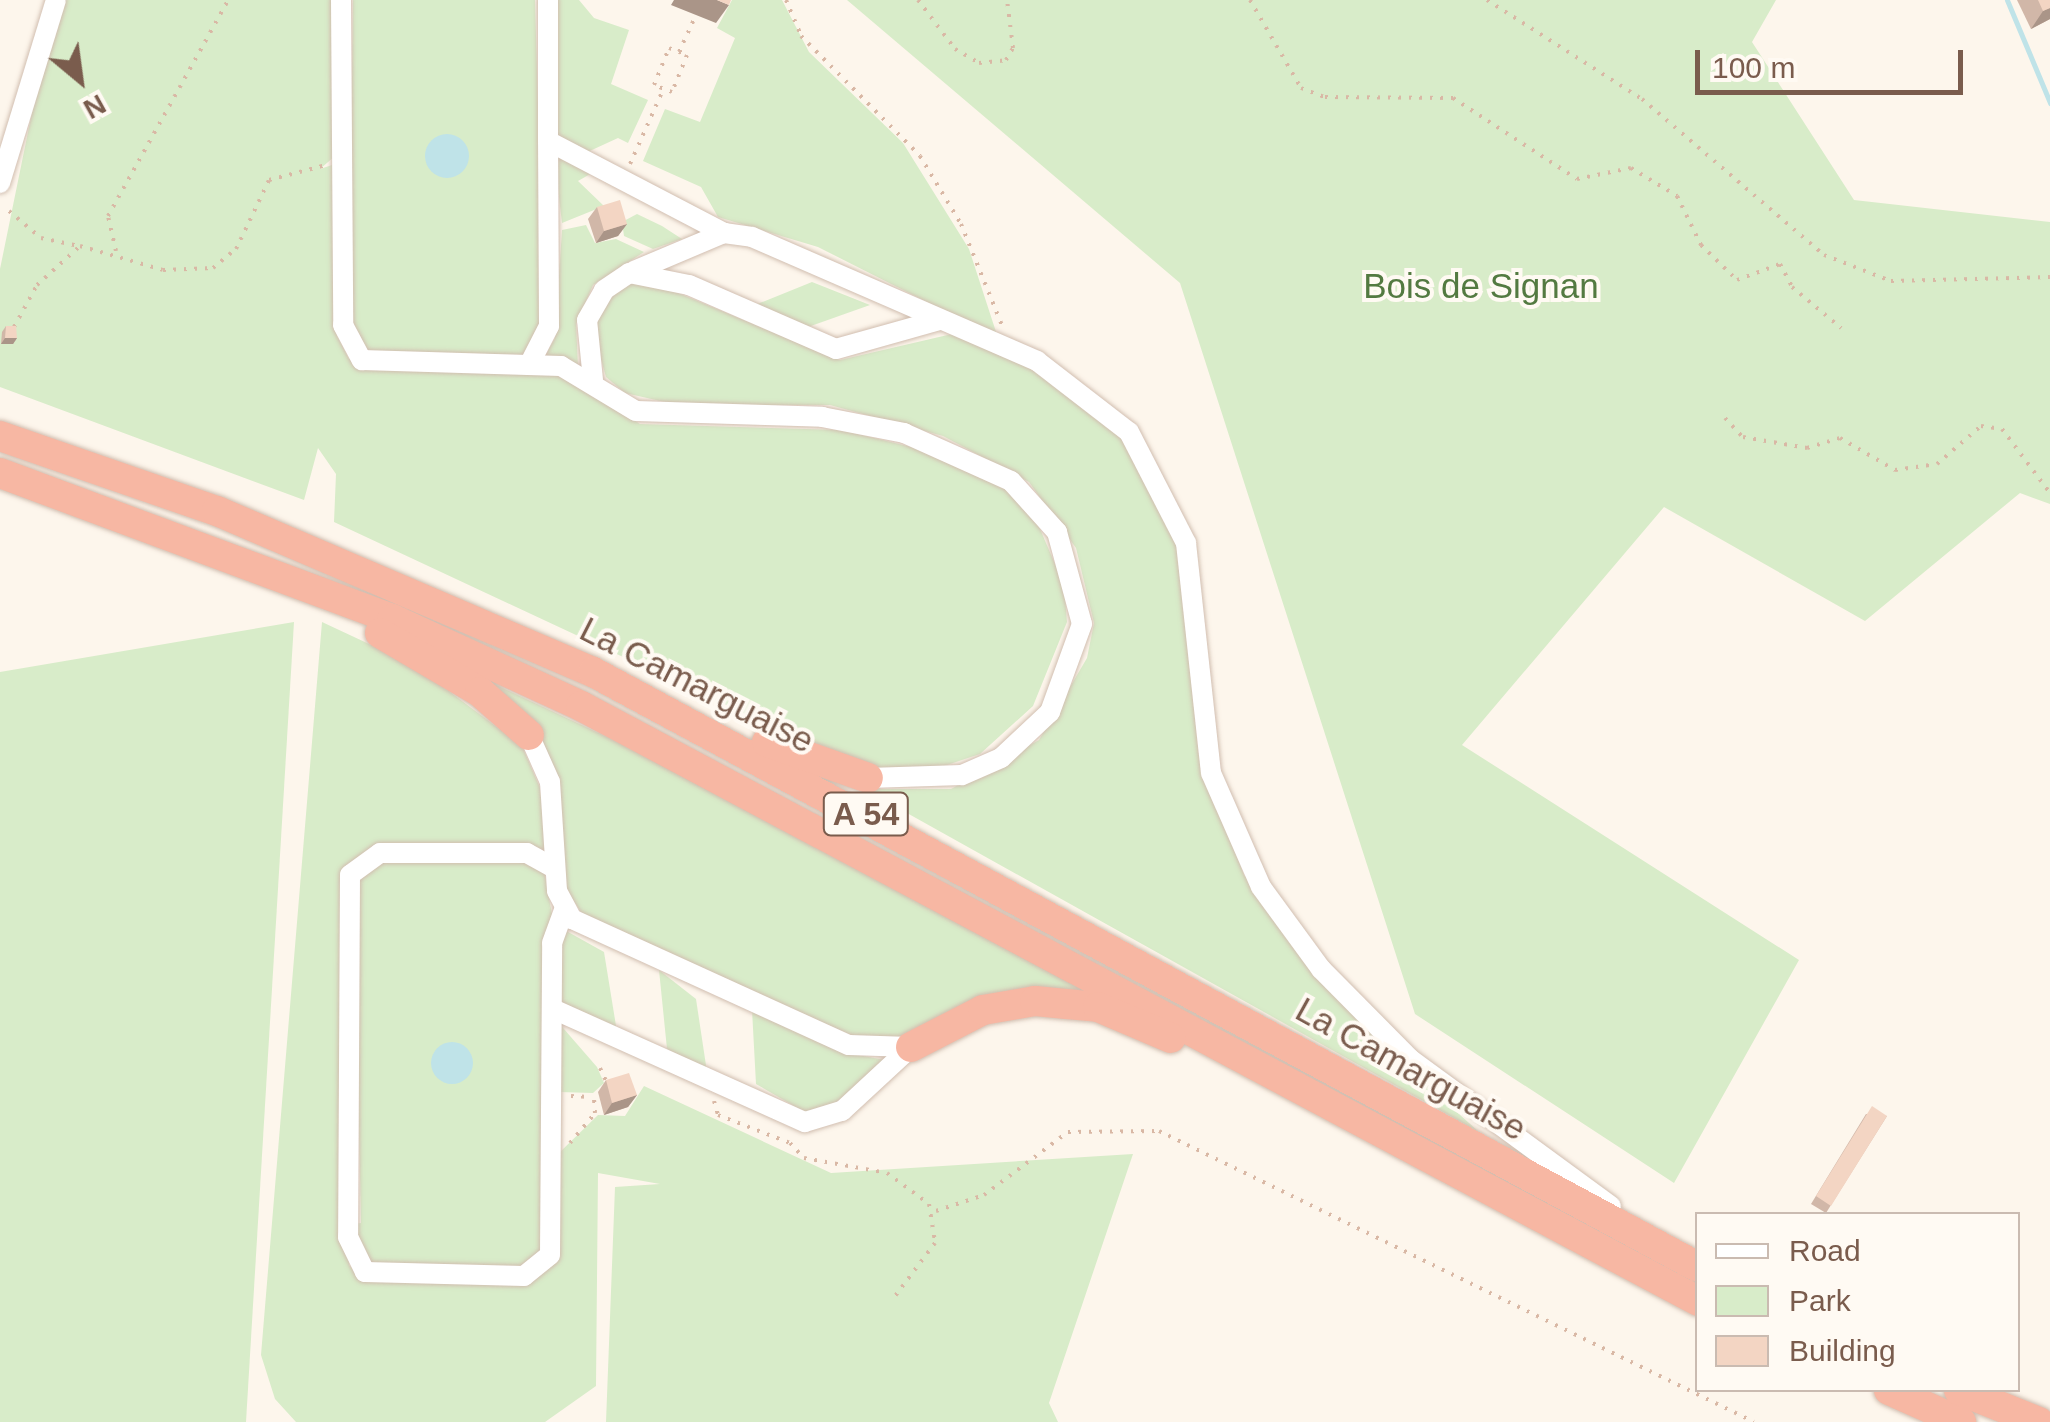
<!DOCTYPE html>
<html>
<head>
<meta charset="utf-8">
<style>
  body { margin:0 }
  #map { position:relative; width:2050px; height:1422px; overflow:hidden; background:#fdf6ec; font-family:Helvetica,sans-serif }
  div>[style] { position:absolute }
  [style*='--x'] { left:calc(var(--x)*1px); top:calc(var(--y)*1px); width:calc(var(--w)*1px); rotate:calc(var(--a)*1deg) }
  .green>* { inset:0; background:#d8ecc9 }
  .water>* { inset:0; background:#bfe3e8 }
  .round { border-radius:50% }
  .stream>* { height:5px; margin:-2.5px; padding:0 2.5px; transform-origin:2.5px; border-radius:2.5px; background:#bfe3e8 }
  .path>* { height:4px; margin-top:-2px; transform-origin:0; background:repeating-linear-gradient(90deg,#d9b8a5 0 2.5px,transparent 0 10.5px) }
  .roads { filter:drop-shadow(0 0 2px #d1beb0) drop-shadow(0 0 2px #d1beb0) }
  .minor>* { height:20px; margin:-10px; padding:0 10px; transform-origin:10px; border-radius:10px; background:#fff }
  .highway>* { height:30px; margin:-15px; padding:0 15px; transform-origin:15px; border-radius:15px; background:#f7b7a3 }
  .wall>* { inset:0; background:#d1b7a8 }
  .shaded-wall>* { inset:0; background:#aa9588 }
  .building>* { inset:0; background:#f3d5c3 }
  span { translate:-50% -50%; white-space:nowrap; text-align:center; line-height:1.15; -webkit-text-stroke:8px #fffaf3; paint-order:stroke }
  .shield-label span { padding:2px 8px; background:#fffaf3; border:2px solid; border-radius:8px; -webkit-text-stroke-width:0 }
  .shield-label { font-size:32px; color:#7a5c4d; font-weight:700 }
  .park-label { font-size:35px; color:#537a41 }
  .street-label { font-size:35px; color:#7a5c4d }
  .legend { position:absolute; left:1695px; top:1212px; width:325px; height:180px; box-sizing:border-box; background:#fffaf3; border:2px solid #cabbb1; margin:0; padding:12px 18px; list-style:none; font-size:30px; color:#7a5c4d }
  .legend li { display:flex; align-items:center; gap:20px; height:50px }
  .legend b { width:50px; border:2px solid #cabbb1 }
  .north { position:absolute; left:30px; top:30px; width:100px; height:100px; -webkit-text-stroke:8px #fffaf3; paint-order:stroke; rotate:151deg; font-size:28px; font-weight:700; line-height:40px; text-align:center; color:#7a5c4d }
  .north::after { content:''; display:block; margin:auto; width:35px; height:45px; background:#7a5c4d; clip-path:polygon(50% 0,100% 100%,50% 72%,0 100%) }
  .scale { position:absolute; left:1695px; top:50px; width:268px; height:45px; box-sizing:border-box; border:5px solid #7a5c4d; border-top:0; padding-left:12px; font-size:30px; line-height:35px; white-space:nowrap; color:#7a5c4d; -webkit-text-stroke:8px #fffaf3; paint-order:stroke }
</style>
</head>
<body>
<div id="map">
  <div class="green">
    <i style="clip-path:polygon(55px 0,336px 0,335px 156px,320px 169px,335px 164px,337px 336px,349px 359px,559px 371px,640px 424px,841px 430px,928px 451px,999px 484px,1034px 515px,1064px 585px,1067px 622px,1033px 706px,980px 754px,938px 768px,883px 769px,829px 753px,334px 522px,336px 474px,318px 448px,304px 500px,0 387px,0 269px)"></i>
    <i style="clip-path:polygon(353px 0,535px 0,544px 317px,530px 355px,360px 351px,349px 317px)"></i>
    <i style="clip-path:polygon(551px 0,579px 0,594px 18px,629px 30px,611px 84px,648px 100px,628px 143px,618px 138px,581px 155px,557px 138px)"></i>
    <i style="clip-path:polygon(732px 0,782px 0,809px 52px,903px 143px,969px 249px,998px 338px,818px 247px,718px 217px,701px 187px,643px 161px,665px 109px,700px 122px,735px 38px,717px 28px)"></i>
    <i style="clip-path:polygon(847px 0,1776px 0,1752px 42px,1854px 200px,2050px 222px,2050px 504px,2020px 493px,1865px 621px,1664px 507px,1462px 745px,1799px 960px,1674px 1183px,1415px 1014px,1180px 283px)"></i>
    <i style="clip-path:polygon(554px 155px,592px 173px,578px 181px,604px 206px,562px 223px)"></i>
    <i style="clip-path:polygon(637px 214px,662px 226px,682px 239px,653px 249px,624px 236px,622px 222px)"></i>
    <i style="clip-path:polygon(586px 225px,595px 243px,616px 239px,644px 252px,593px 285px,576px 324px,578px 366px,544px 358px,555px 338px,562px 230px)"></i>
    <i style="clip-path:polygon(812px 282px,870px 305px,808px 327px,755px 305px)"></i>
    <i style="clip-path:polygon(654px 283px,840px 360px,952px 334px,1030px 367px,1129px 443px,1177px 542px,1199px 757px,1244px 875px,1409px 1069px,1479px 1132px,864px 789px,951px 789px,1039px 740px,1087px 658px,1094px 623px,1076px 548px,1029px 482px,943px 436px,830px 405px,678px 405px,625px 393px,606px 377px,592px 327px,600px 305px,626px 284px)"></i>
    <i style="clip-path:polygon(294px 622px,246px 1422px,0 1422px,0 672px)"></i>
    <i style="clip-path:polygon(322px 622px,414px 665px,522px 746px,540px 788px,546px 854px,374px 848px,344px 872px,349px 1265px,357px 1273px,536px 1276px,559px 1153px,598px 1115px,625px 1116px,644px 1086px,831px 1173px,1133px 1154px,1049px 1403px,1058px 1422px,606px 1422px,615px 1187px,660px 1184px,598px 1173px,596px 1386px,545px 1422px,296px 1422px,275px 1399px,261px 1355px)"></i>
    <i style="clip-path:polygon(492px 683px,635px 750px,1087px 991px,872px 1044px,586px 920px,563px 884px,551px 760px)"></i>
    <i style="clip-path:polygon(527px 858px,544px 870px,553px 920px,547px 1239px,532px 1266px,368px 1266px,353px 1224px,361px 1223px,354px 884px,370px 863px)"></i>
    <i style="clip-path:polygon(561px 928px,604px 952px,617px 1032px,558px 1000px)"></i>
    <i style="clip-path:polygon(659px 970px,696px 999px,707px 1072px,667px 1049px)"></i>
    <i style="clip-path:polygon(752px 1010px,858px 1055px,885px 1060px,838px 1104px,808px 1114px,756px 1084px)"></i>
    <i style="clip-path:polygon(557px 1021px,597px 1067px,604px 1083px,593px 1093px,559px 1092px)"></i>
  </div>
  <div class="water">
    <i class="round" style="left:425px;top:134px;width:44px;height:44px"></i>
    <i class="round" style="left:431px;top:1042px;width:42px;height:42px"></i>
  </div>
  <div class="stream">
    <i style="--x:2007;--y:0;--w:112;--a:67.3"></i>
  </div>
  <div class="path">
    <i style="--x:786;--y:0;--w:39;--a:67"></i>
    <i style="--x:801;--y:36;--w:169;--a:45.2"></i>
    <i style="--x:920;--y:156;--w:79;--a:58.9"></i>
    <i style="--x:961;--y:224;--w:112;--a:68"></i>
    <i style="--x:918;--y:0;--w:61;--a:52.9"></i>
    <i style="--x:955;--y:49;--w:28;--a:30"></i>
    <i style="--x:979;--y:63;--w:27;--a:-6"></i>
    <i style="--x:1006;--y:60;--w:14;--a:-60"></i>
    <i style="--x:1013;--y:48;--w:48;--a:-97.1"></i>
    <i style="--x:1250;--y:0;--w:102;--a:59.9"></i>
    <i style="--x:1301;--y:88;--w:26;--a:21"></i>
    <i style="--x:1325;--y:97;--w:128;--a:0.4"></i>
    <i style="--x:1453;--y:98;--w:148;--a:33.2"></i>
    <i style="--x:1577;--y:179;--w:55;--a:-11.5"></i>
    <i style="--x:1631;--y:168;--w:54;--a:31.3"></i>
    <i style="--x:1677;--y:196;--w:55;--a:63.9"></i>
    <i style="--x:1701;--y:245;--w:50;--a:44.2"></i>
    <i style="--x:1737;--y:280;--w:46;--a:-20.4"></i>
    <i style="--x:1780;--y:264;--w:26;--a:62"></i>
    <i style="--x:1792;--y:287;--w:64;--a:39.9"></i>
    <i style="--x:1487;--y:0;--w:184;--a:32.6"></i>
    <i style="--x:1642;--y:99;--w:240;--a:40.6"></i>
    <i style="--x:1824;--y:255;--w:72;--a:21.2"></i>
    <i style="--x:1891;--y:281;--w:159;--a:-1.4"></i>
    <i style="--x:669;--y:48;--w:19;--a:21"></i>
    <i style="--x:687;--y:55;--w:40;--a:112"></i>
    <i style="--x:672;--y:92;--w:19;--a:-159"></i>
    <i style="--x:654;--y:85;--w:40;--a:-68"></i>
    <i style="--x:679;--y:52;--w:41;--a:-65.3"></i>
    <i style="--x:630;--y:164;--w:81;--a:-66"></i>
    <i style="--x:9;--y:211;--w:42;--a:40.2"></i>
    <i style="--x:41;--y:238;--w:40;--a:12"></i>
    <i style="--x:116;--y:251;--w:36;--a:-103"></i>
    <i style="--x:108;--y:216;--w:247;--a:-60.9"></i>
    <i style="--x:14;--y:327;--w:48;--a:-61.3"></i>
    <i style="--x:37;--y:285;--w:58;--a:-42.2"></i>
    <i style="--x:80;--y:246;--w:86;--a:16.1"></i>
    <i style="--x:163;--y:270;--w:50;--a:-2.3"></i>
    <i style="--x:213;--y:268;--w:30;--a:-40"></i>
    <i style="--x:236;--y:249;--w:76;--a:-64.4"></i>
    <i style="--x:269;--y:180;--w:59;--a:-14.7"></i>
    <i style="--x:1725;--y:418;--w:26;--a:47"></i>
    <i style="--x:1743;--y:437;--w:65;--a:9.8"></i>
    <i style="--x:1807;--y:448;--w:34;--a:-17"></i>
    <i style="--x:1840;--y:438;--w:64;--a:30.2"></i>
    <i style="--x:1895;--y:470;--w:42;--a:-8.1"></i>
    <i style="--x:1937;--y:464;--w:58;--a:-40.8"></i>
    <i style="--x:1981;--y:426;--w:21;--a:8"></i>
    <i style="--x:2002;--y:429;--w:80;--a:53.1"></i>
    <i style="--x:600;--y:1068;--w:14;--a:65"></i>
    <i style="--x:571;--y:1096;--w:20;--a:3"></i>
    <i style="--x:714;--y:1101;--w:15;--a:74"></i>
    <i style="--x:718;--y:1115;--w:77;--a:21.3"></i>
    <i style="--x:790;--y:1143;--w:21;--a:47"></i>
    <i style="--x:804;--y:1158;--w:84;--a:10.2"></i>
    <i style="--x:887;--y:1173;--w:52;--a:36.4"></i>
    <i style="--x:929;--y:1204;--w:39;--a:81"></i>
    <i style="--x:935;--y:1243;--w:71;--a:127"></i>
    <i style="--x:570;--y:1143;--w:39;--a:-50"></i>
    <i style="--x:595;--y:1113;--w:16;--a:-94"></i>
    <i style="--x:936;--y:1211;--w:51;--a:-18.4"></i>
    <i style="--x:984;--y:1195;--w:105;--a:-36.9"></i>
    <i style="--x:1068;--y:1132;--w:91;--a:-0.6"></i>
    <i style="--x:1159;--y:1131;--w:662;--a:26.06"></i>
  </div>
  <div class="roads">
    <div class="minor">
      <i style="--x:341;--y:0;--w:325;--a:89.6"></i>
      <i style="--x:343;--y:325;--w:40;--a:62"></i>
      <i style="--x:362;--y:360;--w:199;--a:1.7"></i>
      <i style="--x:561;--y:366;--w:87;--a:31"></i>
      <i style="--x:636;--y:411;--w:186;--a:1.8"></i>
      <i style="--x:822;--y:417;--w:84;--a:11"></i>
      <i style="--x:904;--y:433;--w:117;--a:24.2"></i>
      <i style="--x:1011;--y:481;--w:69;--a:48"></i>
      <i style="--x:1057;--y:532;--w:95;--a:74.8"></i>
      <i style="--x:1082;--y:624;--w:94;--a:110"></i>
      <i style="--x:1050;--y:712;--w:67;--a:136.8"></i>
      <i style="--x:1001;--y:758;--w:43;--a:156.4"></i>
      <i style="--x:962;--y:775;--w:94;--a:178.2"></i>
      <i style="--x:548;--y:0;--w:141;--a:90"></i>
      <i style="--x:548;--y:141;--w:199;--a:27.6"></i>
      <i style="--x:724;--y:233;--w:28;--a:8"></i>
      <i style="--x:752;--y:237;--w:311;--a:23.5"></i>
      <i style="--x:1037;--y:361;--w:116;--a:37.7"></i>
      <i style="--x:1129;--y:432;--w:125;--a:62.8"></i>
      <i style="--x:1186;--y:543;--w:231;--a:83.8"></i>
      <i style="--x:1211;--y:773;--w:124;--a:66.3"></i>
      <i style="--x:1261;--y:887;--w:102;--a:53.8"></i>
      <i style="--x:1321;--y:969;--w:127;--a:45.3"></i>
      <i style="--x:1410;--y:1059;--w:249;--a:36.2"></i>
      <i style="--x:0;--y:183;--w:191;--a:-73"></i>
      <i style="--x:634;--y:271;--w:98;--a:-22.9"></i>
      <i style="--x:529;--y:365;--w:44;--a:-62.9"></i>
      <i style="--x:549;--y:326;--w:185;--a:-90.3"></i>
      <i style="--x:593;--y:380;--w:60;--a:-95.7"></i>
      <i style="--x:587;--y:320;--w:34;--a:-60"></i>
      <i style="--x:604;--y:290;--w:30;--a:-34"></i>
      <i style="--x:629;--y:273;--w:61;--a:11.3"></i>
      <i style="--x:689;--y:285;--w:160;--a:23.5"></i>
      <i style="--x:836;--y:349;--w:107;--a:-15.7"></i>
      <i style="--x:529;--y:735;--w:51;--a:65.9"></i>
      <i style="--x:550;--y:782;--w:109;--a:86.3"></i>
      <i style="--x:557;--y:891;--w:32;--a:62"></i>
      <i style="--x:572;--y:919;--w:304;--a:24.5"></i>
      <i style="--x:849;--y:1045;--w:62;--a:1.8"></i>
      <i style="--x:554;--y:868;--w:31;--a:-151"></i>
      <i style="--x:527;--y:853;--w:147;--a:180"></i>
      <i style="--x:380;--y:853;--w:37;--a:144"></i>
      <i style="--x:350;--y:875;--w:362;--a:90.3"></i>
      <i style="--x:348;--y:1237;--w:39;--a:64"></i>
      <i style="--x:365;--y:1272;--w:159;--a:1.4"></i>
      <i style="--x:524;--y:1276;--w:33;--a:-39"></i>
      <i style="--x:550;--y:1255;--w:312;--a:-89.6"></i>
      <i style="--x:552;--y:943;--w:35;--a:-70"></i>
      <i style="--x:553;--y:1009;--w:276;--a:24.2"></i>
      <i style="--x:805;--y:1122;--w:39;--a:-17"></i>
      <i style="--x:842;--y:1111;--w:94;--a:-42.8"></i>
    </div>
    <div class="highway">
      <i style="--x:0;--y:436;--w:230;--a:19.1"></i>
      <i style="--x:217;--y:511;--w:409;--a:23.2"></i>
      <i style="--x:593;--y:672;--w:1255;--a:28.3"></i>
      <i style="--x:0;--y:473;--w:418;--a:20.4"></i>
      <i style="--x:392;--y:619;--w:208;--a:24.7"></i>
      <i style="--x:581;--y:706;--w:1266;--a:28.04"></i>
      <i style="--x:380;--y:633;--w:116;--a:30.5"></i>
      <i style="--x:480;--y:692;--w:65;--a:41.3"></i>
      <i style="--x:767;--y:742;--w:107;--a:19.6"></i>
      <i style="--x:911;--y:1047;--w:81;--a:-27.2"></i>
      <i style="--x:983;--y:1010;--w:53;--a:-9.8"></i>
      <i style="--x:1035;--y:1001;--w:63;--a:5.4"></i>
      <i style="--x:1098;--y:1007;--w:79;--a:23"></i>
      <i style="--x:1889;--y:1390;--w:79;--a:24"></i>
      <i style="--x:1959;--y:1390;--w:86;--a:21.8"></i>
    </div>
  </div>
  <div class="wall">
    <i style="clip-path:polygon(2017px 0,2050px 0,2050px 19px,2031px 29px)"></i>
    <i style="clip-path:polygon(597px 207px,627px 224px,618px 236px,596px 243px,588px 219px)"></i>
    <i style="clip-path:polygon(6px 326px,17px 338px,13px 344px,1px 344px,2px 332px)"></i>
    <i style="clip-path:polygon(606px 1080px,637px 1095px,628px 1107px,604px 1115px,598px 1092px)"></i>
    <i style="clip-path:polygon(1866px 1114px,1887px 1116px,1826px 1213px,1811px 1204px)"></i>
  </div>
  <div class="shaded-wall">
    <i style="clip-path:polygon(674px 0,717px 0,729px 5px,716px 23px,671px 5px)"></i>
    <i style="clip-path:polygon(2050px 8px,2050px 19px,2031px 29px,2043px 11px)"></i>
    <i style="clip-path:polygon(627px 224px,618px 236px,596px 243px,604px 231px)"></i>
    <i style="clip-path:polygon(5px 338px,17px 338px,13px 344px,1px 344px)"></i>
    <i style="clip-path:polygon(637px 1095px,628px 1107px,604px 1115px,612px 1103px)"></i>
  </div>
  <div class="building">
    <i style="clip-path:polygon(717px 0,731px 0,729px 5px)"></i>
    <i style="clip-path:polygon(2038px 0,2050px 0,2050px 8px,2043px 11px)"></i>
    <i style="clip-path:polygon(620px 200px,627px 224px,604px 231px,597px 207px)"></i>
    <i style="clip-path:polygon(6px 326px,16px 326px,17px 338px,5px 338px)"></i>
    <i style="clip-path:polygon(629px 1073px,637px 1095px,612px 1103px,606px 1080px)"></i>
    <i style="clip-path:polygon(1872px 1106px,1887px 1116px,1831px 1206px,1816px 1196px)"></i>
  </div>
  <div class="shield-label">
    <span style="left:866px;top:814px">A 54</span>
  </div>
  <div class="park-label">
    <span style="left:1481px;top:286px">Bois de Signan</span>
  </div>
  <div class="street-label">
    <span style="left:697px;top:685px;rotate:27deg">La Camarguaise</span>
    <span style="left:1411px;top:1069px;rotate:29deg">La Camarguaise</span>
  </div>
  <ul class="legend">
  <li><b style="height:12px;background:#fff"></b>Road</li>
  <li><b style="height:28px;background:#d8ecc9"></b>Park</li>
  <li><b style="height:28px;background:#f3d5c3"></b>Building</li>
  </ul>
  <div class="north">N</div>
  <div class="scale">100 m</div>
</div>
</body>
</html>
